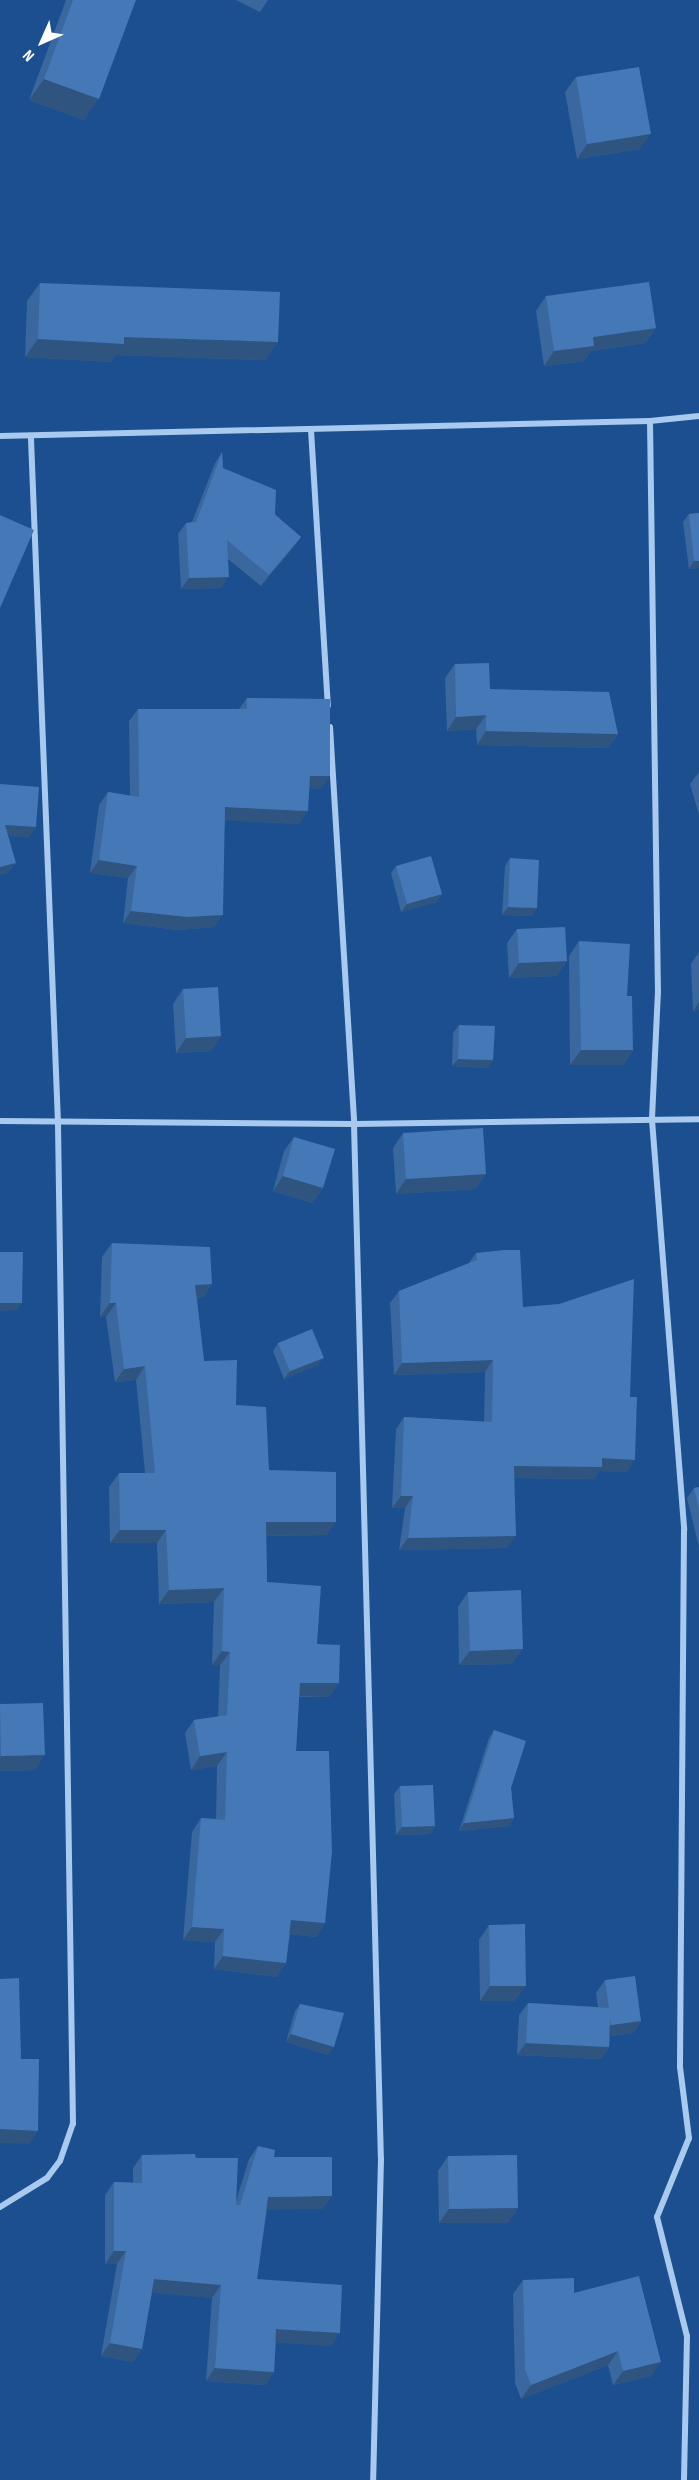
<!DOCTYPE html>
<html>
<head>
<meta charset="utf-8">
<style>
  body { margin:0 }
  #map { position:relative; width:699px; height:2480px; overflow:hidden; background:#1b4f8f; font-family:"Sofia Sans Condensed",sans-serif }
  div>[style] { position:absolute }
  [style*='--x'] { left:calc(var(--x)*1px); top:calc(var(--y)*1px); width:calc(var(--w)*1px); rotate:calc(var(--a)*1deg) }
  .street>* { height:6px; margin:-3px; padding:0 3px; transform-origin:3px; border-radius:3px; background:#a9c9ee }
  .wall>* { inset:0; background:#3a679d }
  .shaded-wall>* { inset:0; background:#305480 }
  .building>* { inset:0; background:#4478b7 }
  span { translate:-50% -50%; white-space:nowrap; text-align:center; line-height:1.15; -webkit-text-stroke:5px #1b4f8f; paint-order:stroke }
  .north { position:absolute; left:12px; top:12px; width:60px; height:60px; -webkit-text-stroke:4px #1b4f8f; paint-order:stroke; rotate:225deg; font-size:16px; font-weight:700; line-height:24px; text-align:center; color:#fff }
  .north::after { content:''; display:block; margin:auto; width:21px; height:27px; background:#fff; clip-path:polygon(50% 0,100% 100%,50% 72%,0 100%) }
</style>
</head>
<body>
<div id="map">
  <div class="street">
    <i style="--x:650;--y:421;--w:570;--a:89.2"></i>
    <i style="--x:658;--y:991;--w:129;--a:92.7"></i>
    <i style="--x:652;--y:1120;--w:411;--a:85.5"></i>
    <i style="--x:684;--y:1530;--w:537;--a:90.43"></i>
    <i style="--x:680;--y:2067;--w:72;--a:82.8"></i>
    <i style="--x:689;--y:2138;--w:85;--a:112.1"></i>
    <i style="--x:657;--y:2217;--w:123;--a:75.9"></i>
    <i style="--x:687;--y:2336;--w:144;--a:91.2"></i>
    <i style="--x:311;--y:430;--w:276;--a:86.5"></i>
    <i style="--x:0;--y:436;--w:650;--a:-1.32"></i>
    <i style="--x:650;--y:421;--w:49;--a:-5.8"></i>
    <i style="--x:330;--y:727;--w:398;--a:86.5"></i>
    <i style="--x:354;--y:1124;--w:1035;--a:88.51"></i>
    <i style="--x:381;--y:2159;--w:321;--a:91.4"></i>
    <i style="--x:0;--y:1121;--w:354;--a:0.5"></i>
    <i style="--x:354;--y:1124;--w:345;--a:-0.8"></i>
    <i style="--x:0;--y:2207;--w:55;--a:-31.7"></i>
    <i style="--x:47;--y:2178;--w:21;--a:-53"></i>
    <i style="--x:60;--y:2161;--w:39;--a:-71"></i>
    <i style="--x:73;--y:2124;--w:1001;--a:-90.86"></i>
    <i style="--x:58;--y:1123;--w:686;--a:-92.26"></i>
  </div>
  <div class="wall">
    <i style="clip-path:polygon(66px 0,136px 0,84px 120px,29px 100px)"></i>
    <i style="clip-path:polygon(236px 0,268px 0,260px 12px)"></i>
    <i style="clip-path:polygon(576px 77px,640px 149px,577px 159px,565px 92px)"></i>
    <i style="clip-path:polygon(40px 283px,266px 360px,116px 355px,111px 362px,25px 357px,27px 301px)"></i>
    <i style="clip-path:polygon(546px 296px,656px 328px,645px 343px,591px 351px,584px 361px,544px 366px,536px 311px)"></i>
    <i style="clip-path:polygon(222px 452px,223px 468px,301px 537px,293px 548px,261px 586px,228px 559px,221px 588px,181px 589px,178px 534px,186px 523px,192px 522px,215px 463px)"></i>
    <i style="clip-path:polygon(699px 513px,699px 568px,689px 569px,683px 522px,689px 514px)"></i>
    <i style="clip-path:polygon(455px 664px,490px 689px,618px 734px,608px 748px,477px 745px,476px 729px,447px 731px,445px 678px)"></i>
    <i style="clip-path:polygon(247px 698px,321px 789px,309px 788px,299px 824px,225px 820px,214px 927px,178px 930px,123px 923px,128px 878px,90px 873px,99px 805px,108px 792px,130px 796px,129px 721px,138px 709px,239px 709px)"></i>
    <i style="clip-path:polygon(699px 772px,699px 815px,690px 784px)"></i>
    <i style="clip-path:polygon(510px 858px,532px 916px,502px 915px,505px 866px)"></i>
    <i style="clip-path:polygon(396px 866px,442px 894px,436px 902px,401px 912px,391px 873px)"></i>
    <i style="clip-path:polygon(517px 929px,567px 961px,556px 976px,509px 978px,507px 943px)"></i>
    <i style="clip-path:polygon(579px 941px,633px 1050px,623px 1065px,570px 1065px,569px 956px)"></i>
    <i style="clip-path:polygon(699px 952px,699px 1014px,699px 1010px,693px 1011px,691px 964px)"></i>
    <i style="clip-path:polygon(183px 989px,221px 1036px,211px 1051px,176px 1053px,173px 1004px)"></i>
    <i style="clip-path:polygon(459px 1025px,493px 1060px,488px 1068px,452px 1066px,453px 1033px)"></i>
    <i style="clip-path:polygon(403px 1133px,486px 1174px,475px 1189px,396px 1194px,393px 1148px)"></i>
    <i style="clip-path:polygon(294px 1137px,323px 1188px,312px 1203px,273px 1191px,284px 1151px)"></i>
    <i style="clip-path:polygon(112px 1243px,212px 1284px,203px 1297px,197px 1298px,204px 1361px,236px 1405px,269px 1470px,327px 1535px,266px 1536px,267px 1582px,317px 1644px,339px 1683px,329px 1697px,299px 1697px,296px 1751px,325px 1923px,316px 1937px,290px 1934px,286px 1963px,277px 1977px,214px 1969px,215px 1942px,183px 1940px,192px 1832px,201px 1818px,216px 1819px,217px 1766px,191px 1770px,185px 1733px,194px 1720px,218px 1717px,220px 1665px,212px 1665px,214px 1602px,159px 1604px,157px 1543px,110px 1543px,109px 1487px,119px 1473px,145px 1473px,136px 1380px,115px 1382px,106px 1317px,100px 1317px,102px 1257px)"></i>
    <i style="clip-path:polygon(476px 1253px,523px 1307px,627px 1472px,599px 1471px,594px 1479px,514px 1478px,507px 1548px,399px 1550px,405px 1508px,392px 1508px,396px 1429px,404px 1417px,484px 1422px,485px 1372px,394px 1375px,390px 1303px,399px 1291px,469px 1263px)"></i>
    <i style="clip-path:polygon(278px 1343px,318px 1365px,284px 1379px,273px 1351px)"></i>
    <i style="clip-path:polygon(699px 1487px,699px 1547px,687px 1498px,694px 1488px)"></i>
    <i style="clip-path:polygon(468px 1592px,512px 1664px,459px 1665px,458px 1607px)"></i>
    <i style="clip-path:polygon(0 1704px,35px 1770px,0 1771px)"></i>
    <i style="clip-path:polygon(494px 1730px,511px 1788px,514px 1818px,509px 1826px,459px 1831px,489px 1738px)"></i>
    <i style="clip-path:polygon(400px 1786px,435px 1826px,430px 1834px,396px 1835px,394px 1794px)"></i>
    <i style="clip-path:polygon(489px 1925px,515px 2001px,480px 2001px,479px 1940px)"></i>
    <i style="clip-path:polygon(605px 1980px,641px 2021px,633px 2033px,610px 2036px,609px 2047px,601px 2059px,517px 2055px,519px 2015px,528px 2003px,598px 2007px,596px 1993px)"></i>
    <i style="clip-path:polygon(300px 2004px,328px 2055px,286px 2042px,295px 2011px)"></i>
    <i style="clip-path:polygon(258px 2146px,274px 2157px,323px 2209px,267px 2209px,257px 2279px,331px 2346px,276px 2342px,274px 2372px,265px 2385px,206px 2381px,212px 2298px,152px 2292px,142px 2349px,133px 2362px,101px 2356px,117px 2264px,105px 2264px,105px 2195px,114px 2182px,133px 2183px,133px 2168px,142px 2155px,196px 2158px,236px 2201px,249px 2159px)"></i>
    <i style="clip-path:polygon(448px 2156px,518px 2208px,508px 2223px,439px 2223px,438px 2171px)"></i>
    <i style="clip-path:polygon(523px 2280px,574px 2293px,651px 2376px,613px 2385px,608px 2365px,521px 2399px,515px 2383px,513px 2294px)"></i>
  </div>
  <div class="shaded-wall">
    <i style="clip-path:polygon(44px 79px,99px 99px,84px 120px,29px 100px)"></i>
    <i style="clip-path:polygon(651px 134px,640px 149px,577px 159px,587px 144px)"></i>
    <i style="clip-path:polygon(656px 328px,645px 343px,591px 351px,584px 361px,544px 366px,554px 351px,593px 337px)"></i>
    <i style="clip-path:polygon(124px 337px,278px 342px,266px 360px,116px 355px,111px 362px,25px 357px,38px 339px)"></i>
    <i style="clip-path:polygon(301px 537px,293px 548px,261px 586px,269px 575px)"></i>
    <i style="clip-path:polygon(694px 561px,699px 561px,699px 568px,689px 569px)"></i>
    <i style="clip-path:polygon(229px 577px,221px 588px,181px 589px,189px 578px)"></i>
    <i style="clip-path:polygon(486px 715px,476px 729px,447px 731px,456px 717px)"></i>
    <i style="clip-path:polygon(486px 731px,618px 734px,608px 748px,477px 745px)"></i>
    <i style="clip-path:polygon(310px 776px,330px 776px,321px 789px,301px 788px)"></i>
    <i style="clip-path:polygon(225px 807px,308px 811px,299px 824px,216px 820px)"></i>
    <i style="clip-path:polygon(5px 825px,36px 827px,29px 838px,0 835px)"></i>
    <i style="clip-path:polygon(99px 860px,137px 866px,128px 878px,90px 873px)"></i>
    <i style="clip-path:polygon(16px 863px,8px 873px,0 875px,0 867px)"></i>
    <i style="clip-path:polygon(442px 894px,436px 902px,401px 912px,407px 904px)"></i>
    <i style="clip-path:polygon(508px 907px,537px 908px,532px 916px,502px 915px)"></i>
    <i style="clip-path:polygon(131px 911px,223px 915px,214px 927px,178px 930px,123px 923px)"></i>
    <i style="clip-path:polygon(567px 961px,556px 976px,509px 978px,519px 963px)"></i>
    <i style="clip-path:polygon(699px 1002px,699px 1010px,693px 1011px)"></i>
    <i style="clip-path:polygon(221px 1036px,211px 1051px,176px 1053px,186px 1038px)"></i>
    <i style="clip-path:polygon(581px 1050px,633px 1050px,623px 1065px,570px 1065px)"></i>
    <i style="clip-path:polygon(458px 1059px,493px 1060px,488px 1068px,452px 1066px)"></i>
    <i style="clip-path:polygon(486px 1174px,475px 1189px,396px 1194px,406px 1179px)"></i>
    <i style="clip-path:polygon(283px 1176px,323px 1188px,312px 1203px,273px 1191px)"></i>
    <i style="clip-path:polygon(212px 1284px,203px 1297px,186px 1298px,195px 1285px)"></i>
    <i style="clip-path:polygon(0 1303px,22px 1303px,17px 1310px,0 1311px)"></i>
    <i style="clip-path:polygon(110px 1303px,116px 1303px,106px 1317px,100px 1317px)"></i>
    <i style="clip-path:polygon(324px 1358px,318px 1365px,284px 1379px,290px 1371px)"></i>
    <i style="clip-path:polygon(493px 1360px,485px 1372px,394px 1375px,402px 1363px)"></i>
    <i style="clip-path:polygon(145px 1366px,136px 1380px,115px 1382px,124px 1369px)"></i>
    <i style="clip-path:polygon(602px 1458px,635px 1460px,627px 1472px,599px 1471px,594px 1479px,505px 1478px,514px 1466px)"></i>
    <i style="clip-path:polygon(401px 1496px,413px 1496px,405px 1508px,392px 1508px)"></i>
    <i style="clip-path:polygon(266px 1522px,336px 1522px,327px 1535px,256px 1536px)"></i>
    <i style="clip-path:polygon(120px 1530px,166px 1530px,157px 1543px,110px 1543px)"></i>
    <i style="clip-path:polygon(516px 1536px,507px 1548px,399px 1550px,408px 1538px)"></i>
    <i style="clip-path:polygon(224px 1588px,214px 1602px,159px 1604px,169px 1590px)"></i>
    <i style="clip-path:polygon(523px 1649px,512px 1664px,459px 1665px,470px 1651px)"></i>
    <i style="clip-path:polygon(222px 1651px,230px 1652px,220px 1665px,212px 1665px)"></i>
    <i style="clip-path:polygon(300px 1683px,339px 1683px,329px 1697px,290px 1696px)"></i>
    <i style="clip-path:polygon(227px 1752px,217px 1766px,191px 1770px,200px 1756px)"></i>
    <i style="clip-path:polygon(45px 1755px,35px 1770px,0 1771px,0 1758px,1px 1756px)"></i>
    <i style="clip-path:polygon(514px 1818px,509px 1826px,459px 1831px,464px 1823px)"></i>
    <i style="clip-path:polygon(435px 1826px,430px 1834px,396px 1835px,402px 1827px)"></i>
    <i style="clip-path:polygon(291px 1920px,325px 1923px,316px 1937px,282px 1933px)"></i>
    <i style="clip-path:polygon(192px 1927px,224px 1929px,215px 1942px,183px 1940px)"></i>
    <i style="clip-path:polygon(223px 1956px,286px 1963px,277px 1977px,214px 1969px)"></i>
    <i style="clip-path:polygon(490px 1986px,526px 1986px,515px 2001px,480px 2001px)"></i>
    <i style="clip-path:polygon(641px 2021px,633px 2033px,603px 2037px,611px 2025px)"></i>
    <i style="clip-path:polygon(291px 2034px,334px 2047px,328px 2055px,286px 2042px)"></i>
    <i style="clip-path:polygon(526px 2043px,609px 2047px,601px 2059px,517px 2055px)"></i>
    <i style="clip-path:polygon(0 2129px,38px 2131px,29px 2144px,0 2143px)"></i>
    <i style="clip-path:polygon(332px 2196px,323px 2209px,259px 2210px,268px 2197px)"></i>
    <i style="clip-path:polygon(518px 2208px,508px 2223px,439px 2223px,449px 2209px)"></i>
    <i style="clip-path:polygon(114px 2251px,126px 2251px,117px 2264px,105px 2264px)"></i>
    <i style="clip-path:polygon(154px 2279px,221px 2285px,212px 2298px,145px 2292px)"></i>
    <i style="clip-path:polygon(276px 2329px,340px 2333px,331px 2346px,267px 2342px)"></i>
    <i style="clip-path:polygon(110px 2343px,142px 2349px,133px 2362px,101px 2356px)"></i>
    <i style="clip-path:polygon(618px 2351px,608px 2365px,521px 2399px,531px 2385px)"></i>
    <i style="clip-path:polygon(661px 2362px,651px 2376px,613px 2385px,623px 2371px)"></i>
    <i style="clip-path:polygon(215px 2368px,274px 2372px,265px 2385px,206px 2381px)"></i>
  </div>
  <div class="building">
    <i style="clip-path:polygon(73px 0,136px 0,99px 99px,44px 79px)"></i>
    <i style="clip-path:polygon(639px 67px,651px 134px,587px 144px,576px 77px)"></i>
    <i style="clip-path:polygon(649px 282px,656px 328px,593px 337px,594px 346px,554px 351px,546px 296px)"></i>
    <i style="clip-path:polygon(40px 283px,280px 292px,278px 342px,124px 337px,124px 344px,38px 339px)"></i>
    <i style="clip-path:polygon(222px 452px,223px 468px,276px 490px,275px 515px,301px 537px,269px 575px,227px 540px,229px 577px,189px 578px,186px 523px,196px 522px)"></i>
    <i style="clip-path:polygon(699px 513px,699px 561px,694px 561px,689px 514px)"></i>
    <i style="clip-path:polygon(0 515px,34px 530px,0 608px)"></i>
    <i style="clip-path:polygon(489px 663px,490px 689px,609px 692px,618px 734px,486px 731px,486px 715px,456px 717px,455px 664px)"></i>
    <i style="clip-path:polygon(247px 698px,330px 699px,330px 776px,310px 776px,308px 811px,225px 807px,223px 915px,187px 917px,131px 911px,137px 866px,99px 860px,108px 792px,139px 797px,138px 709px,247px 709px)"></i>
    <i style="clip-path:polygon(0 784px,39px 787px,36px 827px,5px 825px,16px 863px,0 867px)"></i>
    <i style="clip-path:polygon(431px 856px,442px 894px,407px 904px,396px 866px)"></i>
    <i style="clip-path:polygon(510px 858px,539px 860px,537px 908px,508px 907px)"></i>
    <i style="clip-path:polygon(565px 927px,567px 961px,519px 963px,517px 929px)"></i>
    <i style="clip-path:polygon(579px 941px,630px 944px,627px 996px,632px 996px,633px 1050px,581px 1050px)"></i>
    <i style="clip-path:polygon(218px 987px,221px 1036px,186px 1038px,183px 989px)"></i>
    <i style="clip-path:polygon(459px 1025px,495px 1026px,493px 1060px,458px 1059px)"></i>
    <i style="clip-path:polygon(483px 1128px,486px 1174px,406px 1179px,403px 1133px)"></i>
    <i style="clip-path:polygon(294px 1137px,335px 1149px,323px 1188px,283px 1176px)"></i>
    <i style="clip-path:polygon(112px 1243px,210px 1247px,212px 1284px,195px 1285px,204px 1361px,237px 1360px,236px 1405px,266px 1407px,269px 1470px,336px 1472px,336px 1522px,266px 1522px,267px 1582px,321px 1586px,317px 1644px,340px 1645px,339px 1683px,300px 1683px,296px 1751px,329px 1751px,332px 1852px,325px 1923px,291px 1920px,286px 1963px,223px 1956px,224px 1929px,192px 1927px,201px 1818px,225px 1820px,227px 1752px,200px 1756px,194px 1720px,227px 1715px,230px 1652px,222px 1651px,224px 1588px,169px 1590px,166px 1530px,120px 1530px,119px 1473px,155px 1473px,145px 1366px,124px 1369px,116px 1303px,110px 1303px)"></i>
    <i style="clip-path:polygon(504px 1250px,520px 1250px,523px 1307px,559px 1304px,634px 1279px,630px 1397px,637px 1397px,635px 1460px,602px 1458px,602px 1467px,514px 1466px,516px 1536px,408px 1538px,413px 1496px,401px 1496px,404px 1417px,492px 1422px,493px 1360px,402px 1363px,399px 1291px,477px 1260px,476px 1253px)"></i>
    <i style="clip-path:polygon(0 1252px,23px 1252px,22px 1303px,0 1303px)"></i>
    <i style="clip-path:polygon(312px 1329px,324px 1358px,290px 1371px,278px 1343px)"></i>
    <i style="clip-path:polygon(699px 1487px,699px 1509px,694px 1488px)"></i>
    <i style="clip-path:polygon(521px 1590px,523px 1649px,470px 1651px,468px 1592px)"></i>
    <i style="clip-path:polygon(43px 1703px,45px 1755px,1px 1756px,0 1704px)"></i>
    <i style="clip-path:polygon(494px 1730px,526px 1741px,511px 1788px,514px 1818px,464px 1823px)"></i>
    <i style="clip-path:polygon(433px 1785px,435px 1826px,402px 1827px,400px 1786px)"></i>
    <i style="clip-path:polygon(525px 1924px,526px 1986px,490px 1986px,489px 1925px)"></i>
    <i style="clip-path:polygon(635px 1976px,641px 2021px,611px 2025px,610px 2017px,609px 2047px,526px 2043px,528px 2003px,609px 2008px,605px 1980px)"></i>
    <i style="clip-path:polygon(19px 1978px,21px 2059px,39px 2059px,38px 2131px,0 2129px,0 1979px)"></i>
    <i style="clip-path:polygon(300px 2004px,344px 2013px,334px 2047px,291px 2034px)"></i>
    <i style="clip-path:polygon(258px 2146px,275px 2150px,274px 2157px,332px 2157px,332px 2196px,268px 2197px,257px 2279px,342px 2285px,340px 2333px,276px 2329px,274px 2372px,215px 2368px,221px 2285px,154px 2279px,142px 2349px,110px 2343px,126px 2251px,114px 2251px,114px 2182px,142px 2183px,142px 2155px,195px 2154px,196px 2158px,238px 2158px,236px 2205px,240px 2205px)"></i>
    <i style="clip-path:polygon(517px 2155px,518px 2208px,449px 2209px,448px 2156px)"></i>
    <i style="clip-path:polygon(639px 2276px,661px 2362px,623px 2371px,618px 2351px,531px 2385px,525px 2369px,523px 2280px,574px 2278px,574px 2293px)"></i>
  </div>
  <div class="north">N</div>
</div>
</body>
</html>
